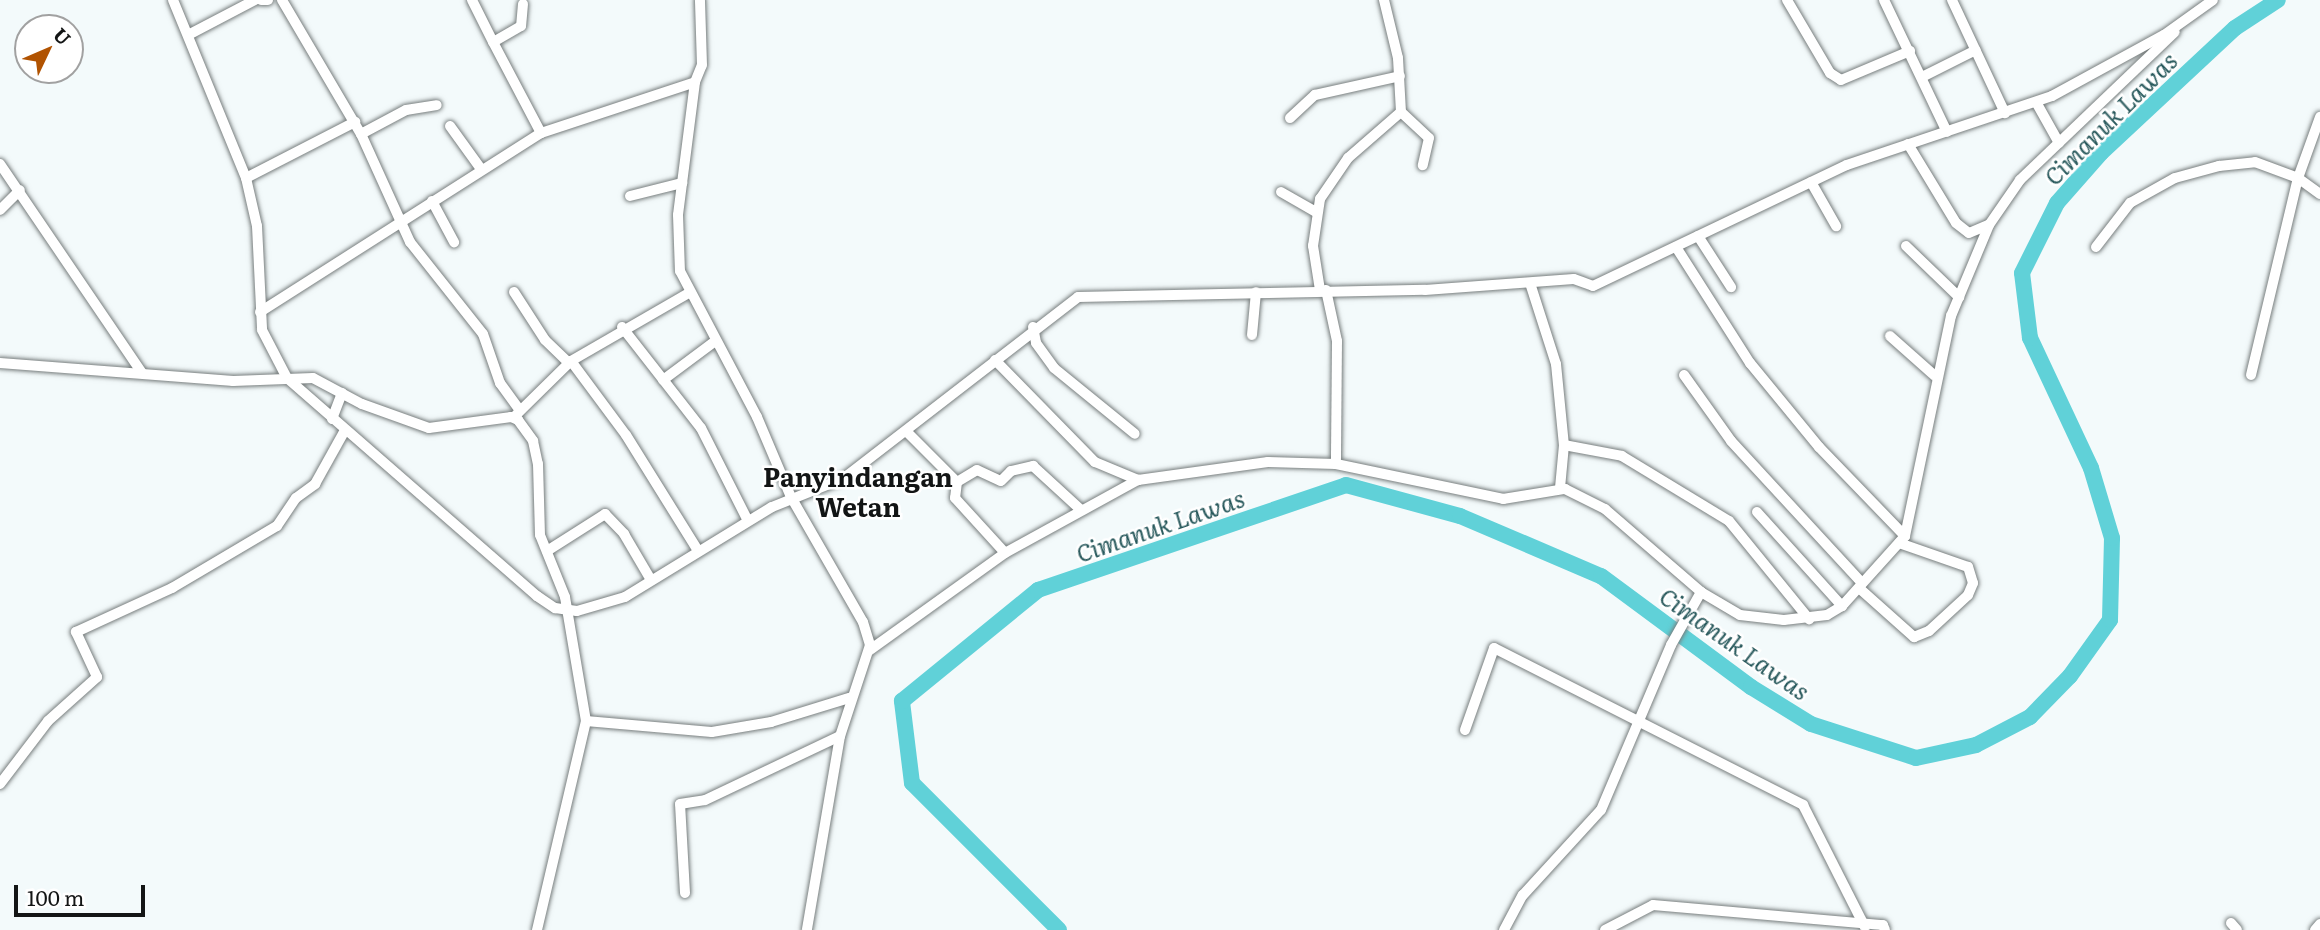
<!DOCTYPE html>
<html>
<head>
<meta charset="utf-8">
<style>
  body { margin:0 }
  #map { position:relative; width:2320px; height:930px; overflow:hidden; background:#f3fafb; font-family:Literata,serif }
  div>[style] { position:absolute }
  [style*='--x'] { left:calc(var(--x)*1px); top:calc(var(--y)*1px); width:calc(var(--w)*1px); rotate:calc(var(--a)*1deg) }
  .river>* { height:16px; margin:-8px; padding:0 8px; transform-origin:8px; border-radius:8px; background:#60d1d8 }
  .roads { filter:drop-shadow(0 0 2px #787e7e) drop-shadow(0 0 2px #787e7e) }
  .minor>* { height:10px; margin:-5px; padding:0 5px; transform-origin:5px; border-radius:5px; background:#fff }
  span { translate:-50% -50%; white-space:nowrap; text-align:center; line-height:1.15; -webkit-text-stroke:5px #fff; paint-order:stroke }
  .water-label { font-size:24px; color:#27585b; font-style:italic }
  .quarter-label { font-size:26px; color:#131515; font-weight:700 }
  .north { position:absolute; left:14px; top:14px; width:70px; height:70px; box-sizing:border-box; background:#fff; border:2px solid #a1a1a1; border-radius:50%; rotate:46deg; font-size:19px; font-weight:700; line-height:28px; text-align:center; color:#131515 }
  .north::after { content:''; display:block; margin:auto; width:24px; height:32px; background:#b15301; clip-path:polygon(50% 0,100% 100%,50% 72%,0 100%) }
  .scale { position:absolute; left:14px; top:885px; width:131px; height:32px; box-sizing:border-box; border:4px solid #131515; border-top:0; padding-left:9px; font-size:21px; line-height:24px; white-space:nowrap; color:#131515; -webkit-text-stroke:5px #fff; paint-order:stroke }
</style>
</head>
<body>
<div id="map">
  <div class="river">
    <i style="--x:1059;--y:930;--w:208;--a:-135"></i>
    <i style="--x:912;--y:783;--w:83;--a:-97"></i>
    <i style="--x:902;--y:701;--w:176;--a:-39.2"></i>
    <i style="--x:1038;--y:590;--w:325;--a:-18.8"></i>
    <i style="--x:1346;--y:485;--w:118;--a:15.2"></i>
    <i style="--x:1460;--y:516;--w:153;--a:23.1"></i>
    <i style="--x:1601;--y:576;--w:187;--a:36.5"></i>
    <i style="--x:1751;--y:687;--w:70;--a:31.7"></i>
    <i style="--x:1811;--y:724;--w:110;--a:17.9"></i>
    <i style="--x:1916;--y:758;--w:61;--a:-12.2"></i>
    <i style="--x:1976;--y:745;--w:61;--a:-27.4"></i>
    <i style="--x:2030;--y:717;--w:57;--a:-45.7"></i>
    <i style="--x:2070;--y:676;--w:69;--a:-54.5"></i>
    <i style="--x:2110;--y:620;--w:82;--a:-88.6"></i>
    <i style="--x:2112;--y:538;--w:73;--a:-106.7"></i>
    <i style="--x:2091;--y:468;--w:144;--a:-115.1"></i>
    <i style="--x:2030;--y:338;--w:65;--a:-97"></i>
    <i style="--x:2022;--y:273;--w:78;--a:-63.4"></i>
    <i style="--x:2057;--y:203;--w:67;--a:-48.7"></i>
    <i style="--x:2101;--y:153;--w:183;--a:-43"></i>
    <i style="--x:2235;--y:28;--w:51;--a:-33.1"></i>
  </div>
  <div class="roads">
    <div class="minor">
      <i style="--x:173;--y:0;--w:192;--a:67.7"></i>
      <i style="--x:246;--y:178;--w:49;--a:77.1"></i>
      <i style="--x:257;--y:226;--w:104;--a:87.2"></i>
      <i style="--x:262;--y:330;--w:54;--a:62.5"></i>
      <i style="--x:287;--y:378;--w:332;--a:41.1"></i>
      <i style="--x:537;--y:596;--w:22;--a:34"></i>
      <i style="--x:555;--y:608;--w:22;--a:8"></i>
      <i style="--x:577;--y:611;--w:50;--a:-16.3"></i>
      <i style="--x:625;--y:597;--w:172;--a:-31.5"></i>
      <i style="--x:772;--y:507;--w:78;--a:-21.9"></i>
      <i style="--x:844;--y:478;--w:296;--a:-37.7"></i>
      <i style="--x:1078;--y:297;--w:347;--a:-1.2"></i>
      <i style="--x:1425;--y:290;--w:149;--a:-4.2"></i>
      <i style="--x:1574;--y:279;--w:20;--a:20"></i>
      <i style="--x:1593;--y:286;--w:281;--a:-25.5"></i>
      <i style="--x:1847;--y:165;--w:216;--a:-18.6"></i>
      <i style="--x:2052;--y:96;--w:128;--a:-28.6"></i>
      <i style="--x:2164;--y:35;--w:60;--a:-35.5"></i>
      <i style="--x:261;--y:0;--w:7;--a:0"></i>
      <i style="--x:282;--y:0;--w:156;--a:59.5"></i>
      <i style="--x:361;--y:134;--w:119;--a:65.6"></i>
      <i style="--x:410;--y:242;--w:117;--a:51.6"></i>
      <i style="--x:483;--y:334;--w:52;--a:70.9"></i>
      <i style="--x:500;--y:383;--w:34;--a:54"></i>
      <i style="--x:472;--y:0;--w:47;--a:63.4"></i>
      <i style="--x:1787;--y:0;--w:85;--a:59.5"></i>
      <i style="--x:1830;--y:73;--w:13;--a:32"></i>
      <i style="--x:1841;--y:80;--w:75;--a:-22.8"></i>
      <i style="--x:1884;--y:0;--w:146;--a:64.5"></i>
      <i style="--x:1952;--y:0;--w:125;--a:64.9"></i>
      <i style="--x:523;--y:4;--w:22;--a:95"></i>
      <i style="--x:521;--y:26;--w:32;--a:150"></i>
      <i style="--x:493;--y:42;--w:103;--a:62.2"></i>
      <i style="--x:190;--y:34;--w:73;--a:-27.6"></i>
      <i style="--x:1922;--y:77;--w:60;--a:-26.6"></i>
      <i style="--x:695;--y:82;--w:134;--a:97.3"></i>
      <i style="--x:678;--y:215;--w:56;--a:88"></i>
      <i style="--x:680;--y:271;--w:165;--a:62.2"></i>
      <i style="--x:757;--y:417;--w:87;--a:67"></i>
      <i style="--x:791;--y:497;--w:144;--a:60.1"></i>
      <i style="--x:863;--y:622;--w:24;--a:73"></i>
      <i style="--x:870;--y:645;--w:96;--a:108.2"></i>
      <i style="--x:840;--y:736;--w:197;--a:99.7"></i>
      <i style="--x:2036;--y:102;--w:47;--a:60.7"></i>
      <i style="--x:1401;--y:112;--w:38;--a:43"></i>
      <i style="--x:1429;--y:138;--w:28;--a:103"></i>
      <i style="--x:1290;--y:118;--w:34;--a:-43"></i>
      <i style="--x:1315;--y:95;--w:87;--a:-12.6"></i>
      <i style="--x:450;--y:126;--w:53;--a:54.2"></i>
      <i style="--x:361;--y:134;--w:51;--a:-28.1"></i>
      <i style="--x:406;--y:110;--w:31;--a:-9"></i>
      <i style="--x:1908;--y:144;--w:92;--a:58.7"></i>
      <i style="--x:1956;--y:223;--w:16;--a:38"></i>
      <i style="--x:1969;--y:233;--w:21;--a:-23"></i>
      <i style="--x:0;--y:164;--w:253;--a:55.8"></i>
      <i style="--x:246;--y:178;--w:123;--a:-27.2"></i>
      <i style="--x:1811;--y:182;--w:51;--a:60.4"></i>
      <i style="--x:1281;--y:192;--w:40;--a:29.7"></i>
      <i style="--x:630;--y:196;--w:54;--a:-14"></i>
      <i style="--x:432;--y:201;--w:47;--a:61.8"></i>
      <i style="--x:0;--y:210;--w:28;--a:-45"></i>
      <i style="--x:1698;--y:236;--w:61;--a:57.1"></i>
      <i style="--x:1906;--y:246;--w:74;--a:43.9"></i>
      <i style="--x:1676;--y:247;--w:138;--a:57.5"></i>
      <i style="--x:1750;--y:363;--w:109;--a:50.6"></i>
      <i style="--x:1819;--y:447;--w:124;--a:46"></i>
      <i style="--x:2096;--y:247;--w:56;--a:-52.3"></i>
      <i style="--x:2130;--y:203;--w:51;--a:-29.1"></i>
      <i style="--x:2175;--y:178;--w:46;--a:-15.3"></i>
      <i style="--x:2219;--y:166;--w:36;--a:-6"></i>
      <i style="--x:2255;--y:162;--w:46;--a:20.4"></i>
      <i style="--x:2298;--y:178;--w:27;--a:36"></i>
      <i style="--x:1530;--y:283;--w:85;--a:72.2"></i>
      <i style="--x:1556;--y:364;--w:81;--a:84.4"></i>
      <i style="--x:1564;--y:445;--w:43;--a:95.3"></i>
      <i style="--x:1320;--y:290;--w:45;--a:-99"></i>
      <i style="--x:1313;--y:246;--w:48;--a:-81.5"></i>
      <i style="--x:1320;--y:199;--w:50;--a:-55.7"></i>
      <i style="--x:1348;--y:158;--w:70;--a:-41"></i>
      <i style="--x:1401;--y:112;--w:54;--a:-93.2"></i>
      <i style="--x:1398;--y:58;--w:60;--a:-103.6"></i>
      <i style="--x:1326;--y:290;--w:52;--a:77.8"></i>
      <i style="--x:1337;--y:341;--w:123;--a:90.5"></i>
      <i style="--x:514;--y:292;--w:57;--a:57.1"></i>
      <i style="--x:545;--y:340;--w:33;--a:44"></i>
      <i style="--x:260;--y:312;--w:333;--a:-32.5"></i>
      <i style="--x:541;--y:133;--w:162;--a:-18.3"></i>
      <i style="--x:695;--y:82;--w:18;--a:-68"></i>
      <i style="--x:702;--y:65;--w:65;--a:-91.8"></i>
      <i style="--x:622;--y:327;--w:128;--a:52"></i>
      <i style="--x:701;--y:428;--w:104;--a:63.2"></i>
      <i style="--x:1033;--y:327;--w:16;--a:79"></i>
      <i style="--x:1036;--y:343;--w:31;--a:54"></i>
      <i style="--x:1054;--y:368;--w:104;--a:39.2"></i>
      <i style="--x:1252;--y:335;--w:43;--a:-84.7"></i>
      <i style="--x:1890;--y:336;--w:60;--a:41.6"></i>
      <i style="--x:995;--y:360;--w:143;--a:45.6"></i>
      <i style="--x:1095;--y:462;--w:47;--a:22.7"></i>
      <i style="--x:571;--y:361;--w:92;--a:53.4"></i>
      <i style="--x:626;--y:435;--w:134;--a:58.1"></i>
      <i style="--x:0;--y:363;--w:234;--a:4.4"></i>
      <i style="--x:233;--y:381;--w:80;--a:-2.1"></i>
      <i style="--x:313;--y:378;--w:55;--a:28"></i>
      <i style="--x:362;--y:404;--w:71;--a:19.7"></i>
      <i style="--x:429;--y:428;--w:83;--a:-7.6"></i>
      <i style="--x:511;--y:417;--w:8;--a:23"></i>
      <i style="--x:518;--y:420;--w:26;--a:54"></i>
      <i style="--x:533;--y:441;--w:24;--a:78"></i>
      <i style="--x:538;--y:464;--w:71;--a:88.4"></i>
      <i style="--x:540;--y:535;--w:67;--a:68"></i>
      <i style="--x:565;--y:597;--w:126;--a:80.4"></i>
      <i style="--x:586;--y:721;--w:215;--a:103.2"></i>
      <i style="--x:1684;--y:375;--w:81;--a:54.5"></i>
      <i style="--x:1731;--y:441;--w:193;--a:47.3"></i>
      <i style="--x:2251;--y:375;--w:203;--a:-76.6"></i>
      <i style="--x:2298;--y:178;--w:65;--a:-70.2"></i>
      <i style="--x:663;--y:380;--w:64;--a:-36.7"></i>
      <i style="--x:516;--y:415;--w:77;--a:-44.5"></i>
      <i style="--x:571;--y:361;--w:136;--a:-30"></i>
      <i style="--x:332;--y:419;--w:28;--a:-69"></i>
      <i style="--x:906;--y:431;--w:72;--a:45"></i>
      <i style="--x:957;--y:482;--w:23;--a:-31"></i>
      <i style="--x:977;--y:470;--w:26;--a:25"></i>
      <i style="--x:1001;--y:481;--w:14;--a:-45"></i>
      <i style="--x:1011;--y:471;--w:23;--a:-13"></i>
      <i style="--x:1033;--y:466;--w:64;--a:42.5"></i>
      <i style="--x:1564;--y:445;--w:59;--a:10.7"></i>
      <i style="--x:1622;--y:456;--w:125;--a:31.3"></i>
      <i style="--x:1729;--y:521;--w:127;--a:50.8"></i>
      <i style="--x:957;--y:482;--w:16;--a:97"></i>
      <i style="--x:955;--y:498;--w:74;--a:47.7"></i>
      <i style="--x:1757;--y:512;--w:127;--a:47.9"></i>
      <i style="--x:547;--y:551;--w:69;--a:-32.5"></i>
      <i style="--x:605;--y:514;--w:28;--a:46"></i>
      <i style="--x:624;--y:534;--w:53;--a:59.6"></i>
      <i style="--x:1859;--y:588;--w:74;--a:41.7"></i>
      <i style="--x:1914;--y:637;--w:16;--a:-22"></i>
      <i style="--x:1929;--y:631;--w:53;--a:-42.7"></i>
      <i style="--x:1968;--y:595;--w:13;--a:-67"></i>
      <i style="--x:1973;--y:583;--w:17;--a:-107"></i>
      <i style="--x:1968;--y:567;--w:73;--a:-160.8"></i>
      <i style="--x:870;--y:650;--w:166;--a:-35.7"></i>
      <i style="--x:1005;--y:553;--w:152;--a:-28.8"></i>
      <i style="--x:1138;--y:480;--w:131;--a:-7.9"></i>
      <i style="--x:1268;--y:462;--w:68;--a:1.7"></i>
      <i style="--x:1336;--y:464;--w:171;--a:11.8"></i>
      <i style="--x:1503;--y:499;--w:63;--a:-9.2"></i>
      <i style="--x:1565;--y:489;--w:45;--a:26.6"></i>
      <i style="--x:1605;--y:509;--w:127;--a:40.8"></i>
      <i style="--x:1701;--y:592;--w:45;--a:30.5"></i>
      <i style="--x:1740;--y:615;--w:44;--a:6.5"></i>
      <i style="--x:1784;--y:620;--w:43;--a:-6.6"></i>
      <i style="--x:1827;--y:615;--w:17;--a:-31"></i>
      <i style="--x:1842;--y:606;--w:94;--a:-48"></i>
      <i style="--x:1905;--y:536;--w:225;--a:-78.2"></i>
      <i style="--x:1951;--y:316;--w:99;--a:-67.3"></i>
      <i style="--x:1989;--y:225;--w:55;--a:-55.4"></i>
      <i style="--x:2020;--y:180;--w:214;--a:-43.7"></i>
      <i style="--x:586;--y:721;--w:126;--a:5"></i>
      <i style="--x:712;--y:732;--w:60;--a:-9.6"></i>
      <i style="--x:771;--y:722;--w:82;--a:-17.1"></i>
      <i style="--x:1465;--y:730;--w:87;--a:-70.5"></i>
      <i style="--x:1494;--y:648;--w:347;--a:26.9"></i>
      <i style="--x:1803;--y:805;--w:137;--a:63.1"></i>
      <i style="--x:0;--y:784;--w:79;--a:-52.7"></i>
      <i style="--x:48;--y:721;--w:66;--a:-41.9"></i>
      <i style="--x:97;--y:677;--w:50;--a:-115"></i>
      <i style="--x:76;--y:632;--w:106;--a:-24.6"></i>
      <i style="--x:172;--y:588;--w:122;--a:-30.6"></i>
      <i style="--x:277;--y:526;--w:34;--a:-56"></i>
      <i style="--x:296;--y:498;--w:24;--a:-36"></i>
      <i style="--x:315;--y:484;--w:62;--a:-60.9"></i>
      <i style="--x:685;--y:893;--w:89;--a:-93.2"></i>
      <i style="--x:680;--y:804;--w:25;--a:-9"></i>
      <i style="--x:705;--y:800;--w:149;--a:-25.4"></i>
      <i style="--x:2231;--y:923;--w:9;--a:49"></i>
      <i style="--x:1504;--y:930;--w:40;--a:-62"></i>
      <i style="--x:1523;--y:895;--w:115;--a:-47.5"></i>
      <i style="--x:1601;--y:810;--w:179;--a:-67"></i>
      <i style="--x:1671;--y:645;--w:61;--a:-60.5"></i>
      <i style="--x:1605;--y:930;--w:54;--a:-27.5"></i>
      <i style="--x:1653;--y:905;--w:231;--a:5"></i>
      <i style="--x:1883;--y:925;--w:5;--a:68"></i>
      <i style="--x:2315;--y:930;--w:8;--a:-50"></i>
    </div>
  </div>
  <div class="water-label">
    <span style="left:2110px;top:118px;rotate:-45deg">Cimanuk Lawas</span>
    <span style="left:1160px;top:525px;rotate:-19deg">Cimanuk Lawas</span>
    <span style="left:1735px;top:643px;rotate:35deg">Cimanuk Lawas</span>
  </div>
  <div class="quarter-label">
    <span style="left:858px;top:491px">Panyindangan<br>Wetan</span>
  </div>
  <div class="north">U</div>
  <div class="scale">100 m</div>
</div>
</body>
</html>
